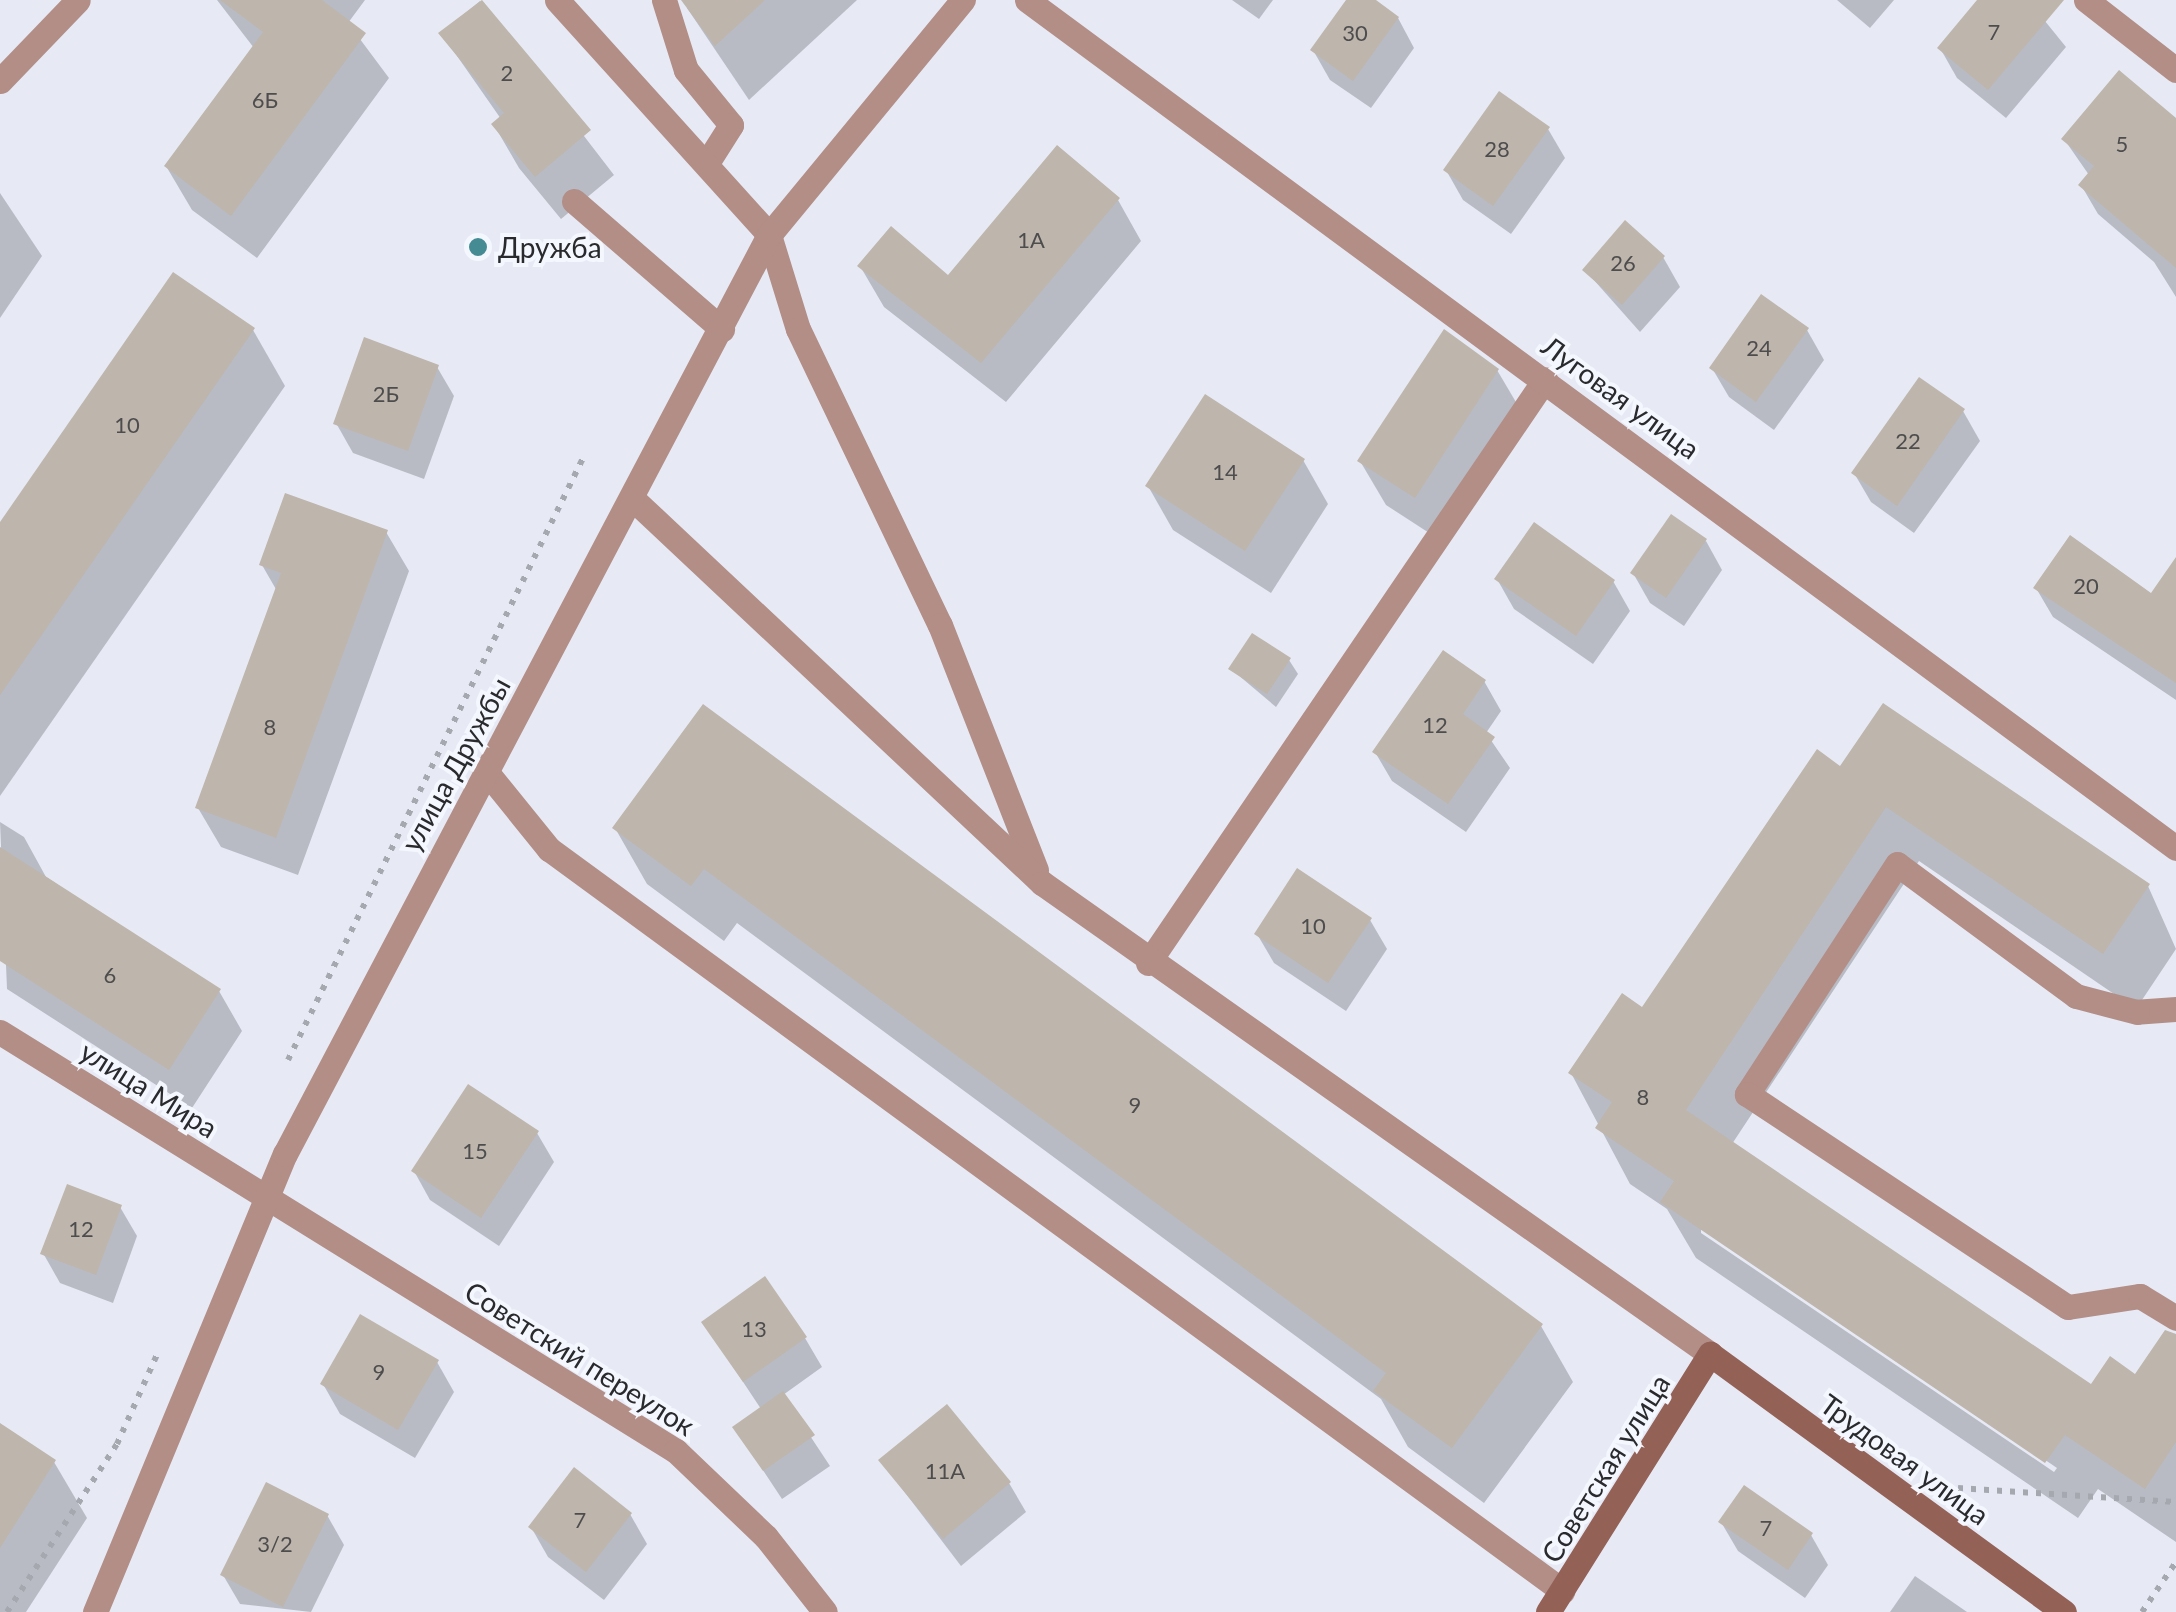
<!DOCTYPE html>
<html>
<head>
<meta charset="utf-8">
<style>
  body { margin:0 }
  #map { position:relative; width:2176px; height:1612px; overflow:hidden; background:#e7eaf5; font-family:Lato,sans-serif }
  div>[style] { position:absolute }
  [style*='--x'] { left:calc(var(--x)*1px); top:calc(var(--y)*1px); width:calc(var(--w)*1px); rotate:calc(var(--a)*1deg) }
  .shadow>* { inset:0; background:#0003 }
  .building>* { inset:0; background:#beb5ac }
  .path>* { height:6px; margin-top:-3px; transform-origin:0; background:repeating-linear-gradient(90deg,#a6a8b0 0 5px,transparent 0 13px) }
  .lane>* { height:25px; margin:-12.5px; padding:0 12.5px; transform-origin:12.5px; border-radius:12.5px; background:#b28e87 }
  .street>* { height:25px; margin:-12.5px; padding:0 12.5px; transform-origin:12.5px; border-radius:12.5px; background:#b28e87 }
  .secondary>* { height:25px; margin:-12.5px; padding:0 12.5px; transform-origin:12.5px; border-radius:12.5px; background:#946157 }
  .dots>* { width:28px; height:28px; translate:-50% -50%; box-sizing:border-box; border:5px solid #f5f7fe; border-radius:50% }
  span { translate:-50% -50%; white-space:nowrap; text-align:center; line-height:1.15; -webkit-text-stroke:8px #f5f7fe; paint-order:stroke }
  .number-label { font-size:22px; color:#4e4d4e }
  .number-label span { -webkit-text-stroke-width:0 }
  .poi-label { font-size:28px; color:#292a2e }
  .left { translate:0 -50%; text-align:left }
  .street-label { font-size:28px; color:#292a2e }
</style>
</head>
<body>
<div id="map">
  <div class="shadow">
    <i style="clip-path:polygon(217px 0,365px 0,348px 23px,389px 78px,257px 258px,192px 210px,166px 166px,254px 48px)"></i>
    <i style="clip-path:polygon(696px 0,857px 0,749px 100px,687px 8px)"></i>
    <i style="clip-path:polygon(1232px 0,1273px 0,1259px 19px)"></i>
    <i style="clip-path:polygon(1349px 0,1372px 0,1398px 18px,1414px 48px,1371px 108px,1330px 80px,1313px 50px)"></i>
    <i style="clip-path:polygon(1837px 0,1894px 0,1870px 28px)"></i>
    <i style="clip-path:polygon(1980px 0,2028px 0,2066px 47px,2006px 118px,1957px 78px,1940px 48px)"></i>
    <i style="clip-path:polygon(480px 1px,614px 175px,561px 219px,519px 168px,494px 125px,501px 119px,441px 33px)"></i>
    <i style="clip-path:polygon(2176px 121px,2176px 297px,2154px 262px,2098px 214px,2081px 185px,2089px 175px,2064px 139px)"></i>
    <i style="clip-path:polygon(1548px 129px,1565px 158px,1511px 234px,1463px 200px,1446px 170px)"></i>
    <i style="clip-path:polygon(0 193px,42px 256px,0 318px)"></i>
    <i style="clip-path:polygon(1118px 200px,1141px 241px,1006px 402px,884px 307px,860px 266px,948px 278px)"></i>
    <i style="clip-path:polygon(1663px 257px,1680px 287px,1640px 332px,1585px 270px)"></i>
    <i style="clip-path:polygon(253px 330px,285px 386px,0 796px,0 526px)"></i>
    <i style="clip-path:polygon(1807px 330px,1824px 360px,1774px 430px,1729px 397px,1712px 368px)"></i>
    <i style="clip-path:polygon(437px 367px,454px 396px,424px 479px,353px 453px,336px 423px)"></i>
    <i style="clip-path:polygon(1497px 370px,1523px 414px,1440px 540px,1386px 505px,1360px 461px)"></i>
    <i style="clip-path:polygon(1963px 411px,1980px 441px,1914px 533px,1871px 502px,1854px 473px)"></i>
    <i style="clip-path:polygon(1303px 460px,1328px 504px,1271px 593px,1173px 530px,1148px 486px)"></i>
    <i style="clip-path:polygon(386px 532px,409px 571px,298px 875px,221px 847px,198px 808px,277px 591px,262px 565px)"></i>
    <i style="clip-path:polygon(1706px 541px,1722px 570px,1684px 626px,1650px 603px,1633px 573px)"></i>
    <i style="clip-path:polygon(1497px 579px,1613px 581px,1630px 611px,1593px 664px,1514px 609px)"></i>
    <i style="clip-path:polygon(2036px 588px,2151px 596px,2176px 588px,2176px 700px,2053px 617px)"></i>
    <i style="clip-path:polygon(1289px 660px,1298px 674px,1276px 707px,1231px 669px)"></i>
    <i style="clip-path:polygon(1484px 681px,1501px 711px,1486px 733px,1510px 768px,1466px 832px,1392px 781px,1375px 752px)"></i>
    <i style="clip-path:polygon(704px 708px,1541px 1326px,1573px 1382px,1484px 1503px,1408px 1447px,1381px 1399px,737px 923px,724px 941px,647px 884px,615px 828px)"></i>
    <i style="clip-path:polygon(evenodd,1841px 769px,2148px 886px,2176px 949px,2136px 1009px,1919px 861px,1732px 1144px,2092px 1388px,2176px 1363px,2176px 1542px,2098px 1489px,2078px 1518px,1696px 1258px,1667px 1209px,1630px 1184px,1571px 1073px,1643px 1010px,1841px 769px,1701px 1227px,2057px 1468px,2054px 1472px,1701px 1233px,1701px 1227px)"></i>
    <i style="clip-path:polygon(0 822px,24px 837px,46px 877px,219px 991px,242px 1031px,192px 1108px,7px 989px)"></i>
    <i style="clip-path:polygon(1370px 920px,1387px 949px,1346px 1011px,1274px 963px,1257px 934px)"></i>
    <i style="clip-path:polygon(537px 1133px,554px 1162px,499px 1246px,430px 1200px,414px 1171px)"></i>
    <i style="clip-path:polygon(120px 1207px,137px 1236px,113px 1303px,60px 1283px,43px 1253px)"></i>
    <i style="clip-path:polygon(704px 1323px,805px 1338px,822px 1367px,783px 1395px,830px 1466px,782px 1499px,735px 1428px,761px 1409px)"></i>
    <i style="clip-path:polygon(437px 1362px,454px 1392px,415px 1458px,340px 1414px,323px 1384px)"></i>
    <i style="clip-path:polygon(0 1426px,54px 1462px,87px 1518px,26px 1612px,0 1612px)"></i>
    <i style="clip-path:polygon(881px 1461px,1009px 1483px,1026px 1512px,961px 1566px)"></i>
    <i style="clip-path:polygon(630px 1514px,647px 1544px,604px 1600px,548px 1557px,531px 1527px)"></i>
    <i style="clip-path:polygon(327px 1515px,344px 1545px,311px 1612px,240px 1604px,223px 1575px)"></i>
    <i style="clip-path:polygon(1721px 1522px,1811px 1535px,1828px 1565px,1805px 1598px,1738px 1551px)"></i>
    <i style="clip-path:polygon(1915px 1576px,1967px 1612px,1890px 1612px)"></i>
  </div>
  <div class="building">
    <i style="clip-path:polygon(220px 0,322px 0,366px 33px,231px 216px,164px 166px,263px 32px)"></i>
    <i style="clip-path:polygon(482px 0,591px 130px,535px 177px,491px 124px,504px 113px,438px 33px)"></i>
    <i style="clip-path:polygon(681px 0,765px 0,715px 46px)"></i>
    <i style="clip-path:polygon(1346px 0,1376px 0,1399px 17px,1353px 81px,1310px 50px)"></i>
    <i style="clip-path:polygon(1977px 0,2064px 0,1988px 90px,1937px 48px)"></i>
    <i style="clip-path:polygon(2119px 70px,2176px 118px,2176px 268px,2078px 185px,2094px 166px,2061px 139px)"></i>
    <i style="clip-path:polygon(1499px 91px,1550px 127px,1493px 206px,1443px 170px)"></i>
    <i style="clip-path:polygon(1057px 145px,1120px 198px,981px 363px,857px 266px,891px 226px,948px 275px)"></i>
    <i style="clip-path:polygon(1625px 220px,1665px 256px,1622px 305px,1582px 270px)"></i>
    <i style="clip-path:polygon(173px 272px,255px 328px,0 695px,0 522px)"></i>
    <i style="clip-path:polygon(1761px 294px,1809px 328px,1756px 402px,1709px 368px)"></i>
    <i style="clip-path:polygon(1444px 329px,1499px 369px,1415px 498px,1357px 461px)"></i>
    <i style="clip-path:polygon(364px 337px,439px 365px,408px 451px,333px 424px)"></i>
    <i style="clip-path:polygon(1919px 377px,1965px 409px,1897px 506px,1851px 473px)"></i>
    <i style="clip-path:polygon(1205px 394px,1305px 459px,1245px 551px,1145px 486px)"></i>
    <i style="clip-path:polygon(285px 493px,388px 530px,276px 838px,195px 808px,281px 573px,259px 565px)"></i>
    <i style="clip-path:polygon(1671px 514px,1707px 539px,1666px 598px,1630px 573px)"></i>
    <i style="clip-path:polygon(1534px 522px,1615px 580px,1576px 636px,1494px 579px)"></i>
    <i style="clip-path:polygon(2070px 535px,2151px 593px,2176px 557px,2176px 683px,2033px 588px)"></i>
    <i style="clip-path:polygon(1252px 633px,1291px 658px,1267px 694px,1228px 669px)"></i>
    <i style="clip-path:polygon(1443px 650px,1486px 680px,1463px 714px,1495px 737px,1448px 804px,1372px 752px)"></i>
    <i style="clip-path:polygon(1883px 703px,2150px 884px,2103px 954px,1886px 807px,1686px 1110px,2091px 1384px,2110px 1356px,2135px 1374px,2165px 1330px,2176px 1334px,2176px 1442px,2145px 1489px,2065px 1435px,2045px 1463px,1660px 1202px,1674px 1181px,1595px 1128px,1612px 1102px,1568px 1073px,1622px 993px,1642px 1007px,1817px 749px,1840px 766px)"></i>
    <i style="clip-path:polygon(703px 704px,1543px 1324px,1452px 1448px,1373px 1391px,1386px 1373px,704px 869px,691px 886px,612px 828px)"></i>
    <i style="clip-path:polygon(0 847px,221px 989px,169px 1070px,0 961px)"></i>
    <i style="clip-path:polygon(1297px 868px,1372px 918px,1328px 983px,1254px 934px)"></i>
    <i style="clip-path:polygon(468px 1084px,539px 1131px,481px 1218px,411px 1171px)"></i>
    <i style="clip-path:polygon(67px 1184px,122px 1205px,96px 1275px,40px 1254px)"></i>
    <i style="clip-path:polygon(765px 1276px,807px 1337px,743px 1382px,701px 1322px)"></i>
    <i style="clip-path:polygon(360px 1314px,439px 1360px,398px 1430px,320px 1384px)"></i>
    <i style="clip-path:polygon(783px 1391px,815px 1435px,763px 1471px,732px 1427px)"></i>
    <i style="clip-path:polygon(947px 1404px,1011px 1482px,943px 1539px,878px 1460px)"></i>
    <i style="clip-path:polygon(0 1423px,56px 1460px,0 1548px)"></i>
    <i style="clip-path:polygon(574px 1467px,632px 1513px,586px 1572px,528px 1527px)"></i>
    <i style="clip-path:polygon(266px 1482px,329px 1514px,283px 1607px,220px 1575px)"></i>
    <i style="clip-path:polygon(1744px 1485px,1813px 1533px,1788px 1570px,1718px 1522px)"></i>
  </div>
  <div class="path">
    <i style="--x:288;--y:1060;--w:675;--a:-63.89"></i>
    <i style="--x:1958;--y:1488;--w:218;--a:3.7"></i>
    <i style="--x:7;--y:1612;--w:201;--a:-56.8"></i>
    <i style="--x:117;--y:1444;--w:103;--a:-65.9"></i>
    <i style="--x:2142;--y:1612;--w:60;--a:-55.8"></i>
  </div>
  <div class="lane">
    <i style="--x:664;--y:0;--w:73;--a:72.6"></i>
    <i style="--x:686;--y:70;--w:71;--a:50.7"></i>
    <i style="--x:731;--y:125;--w:45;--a:122.3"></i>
    <i style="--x:0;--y:81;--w:112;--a:-46.1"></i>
    <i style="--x:574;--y:201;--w:196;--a:40.9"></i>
    <i style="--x:485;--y:770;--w:102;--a:51"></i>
    <i style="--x:549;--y:849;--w:1256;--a:36.2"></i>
    <i style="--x:1148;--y:963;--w:706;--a:-55.79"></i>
    <i style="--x:2176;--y:1009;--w:39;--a:176"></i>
    <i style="--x:2137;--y:1012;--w:63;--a:-165.3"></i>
    <i style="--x:2076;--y:996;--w:222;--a:-143.6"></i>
    <i style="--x:1897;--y:864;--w:275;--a:123.1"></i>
    <i style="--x:1747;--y:1094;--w:385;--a:33.6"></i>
    <i style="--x:2068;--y:1307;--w:73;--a:-8.7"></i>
    <i style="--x:2140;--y:1296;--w:42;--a:31.4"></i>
  </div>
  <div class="street">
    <i style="--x:557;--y:0;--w:316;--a:47.9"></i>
    <i style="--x:769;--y:235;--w:98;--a:72.9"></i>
    <i style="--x:798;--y:329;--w:328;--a:64.4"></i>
    <i style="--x:940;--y:625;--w:263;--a:68.6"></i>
    <i style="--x:1027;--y:0;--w:1428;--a:36.43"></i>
    <i style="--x:2086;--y:0;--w:114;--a:37.9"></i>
    <i style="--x:634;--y:500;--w:560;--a:43.19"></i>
    <i style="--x:1042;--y:883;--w:817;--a:35.19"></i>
    <i style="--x:0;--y:1032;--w:795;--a:31.79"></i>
    <i style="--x:676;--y:1451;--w:124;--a:43.7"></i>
    <i style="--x:766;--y:1537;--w:95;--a:51.8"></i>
    <i style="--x:95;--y:1612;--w:496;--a:-67.5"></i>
    <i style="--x:285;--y:1154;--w:1039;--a:-62.23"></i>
    <i style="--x:769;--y:235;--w:305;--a:-50.5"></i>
  </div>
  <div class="secondary">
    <i style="--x:1548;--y:1612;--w:305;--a:-57.9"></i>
    <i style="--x:1710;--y:1354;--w:438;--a:36.1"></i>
  </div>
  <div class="dots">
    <i style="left:478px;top:247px;background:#448b94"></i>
  </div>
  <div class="number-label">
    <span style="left:1994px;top:32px">7</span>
    <span style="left:1355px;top:33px">30</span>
    <span style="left:507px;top:73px">2</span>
    <span style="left:265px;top:100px">6Б</span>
    <span style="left:2122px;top:144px">5</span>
    <span style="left:1497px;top:149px">28</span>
    <span style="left:1031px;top:240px">1А</span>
    <span style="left:1623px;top:263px">26</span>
    <span style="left:1759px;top:348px">24</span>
    <span style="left:386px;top:394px">2Б</span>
    <span style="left:127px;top:425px">10</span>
    <span style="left:1908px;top:441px">22</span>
    <span style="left:1225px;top:472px">14</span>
    <span style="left:2086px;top:586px">20</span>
    <span style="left:1435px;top:725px">12</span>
    <span style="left:270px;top:727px">8</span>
    <span style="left:1313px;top:926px">10</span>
    <span style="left:110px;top:975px">6</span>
    <span style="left:1643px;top:1097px">8</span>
    <span style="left:1135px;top:1105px">9</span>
    <span style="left:475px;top:1151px">15</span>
    <span style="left:81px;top:1229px">12</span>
    <span style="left:754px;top:1329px">13</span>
    <span style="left:379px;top:1372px">9</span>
    <span style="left:945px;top:1471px">11А</span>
    <span style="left:580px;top:1520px">7</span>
    <span style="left:1766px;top:1528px">7</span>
    <span style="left:275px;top:1544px">3/2</span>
  </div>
  <div class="poi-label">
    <span class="left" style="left:498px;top:247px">Дружба</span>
  </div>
  <div class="street-label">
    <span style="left:1621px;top:397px;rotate:36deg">Луговая улица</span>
    <span style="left:455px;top:764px;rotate:-61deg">улица Дружбы</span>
    <span style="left:149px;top:1089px;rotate:32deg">улица Мира</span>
    <span style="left:580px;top:1358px;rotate:32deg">Советский переулок</span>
    <span style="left:1905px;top:1459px;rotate:36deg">Трудовая улица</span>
    <span style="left:1605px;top:1468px;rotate:-58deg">Советская улица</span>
  </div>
</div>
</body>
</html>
